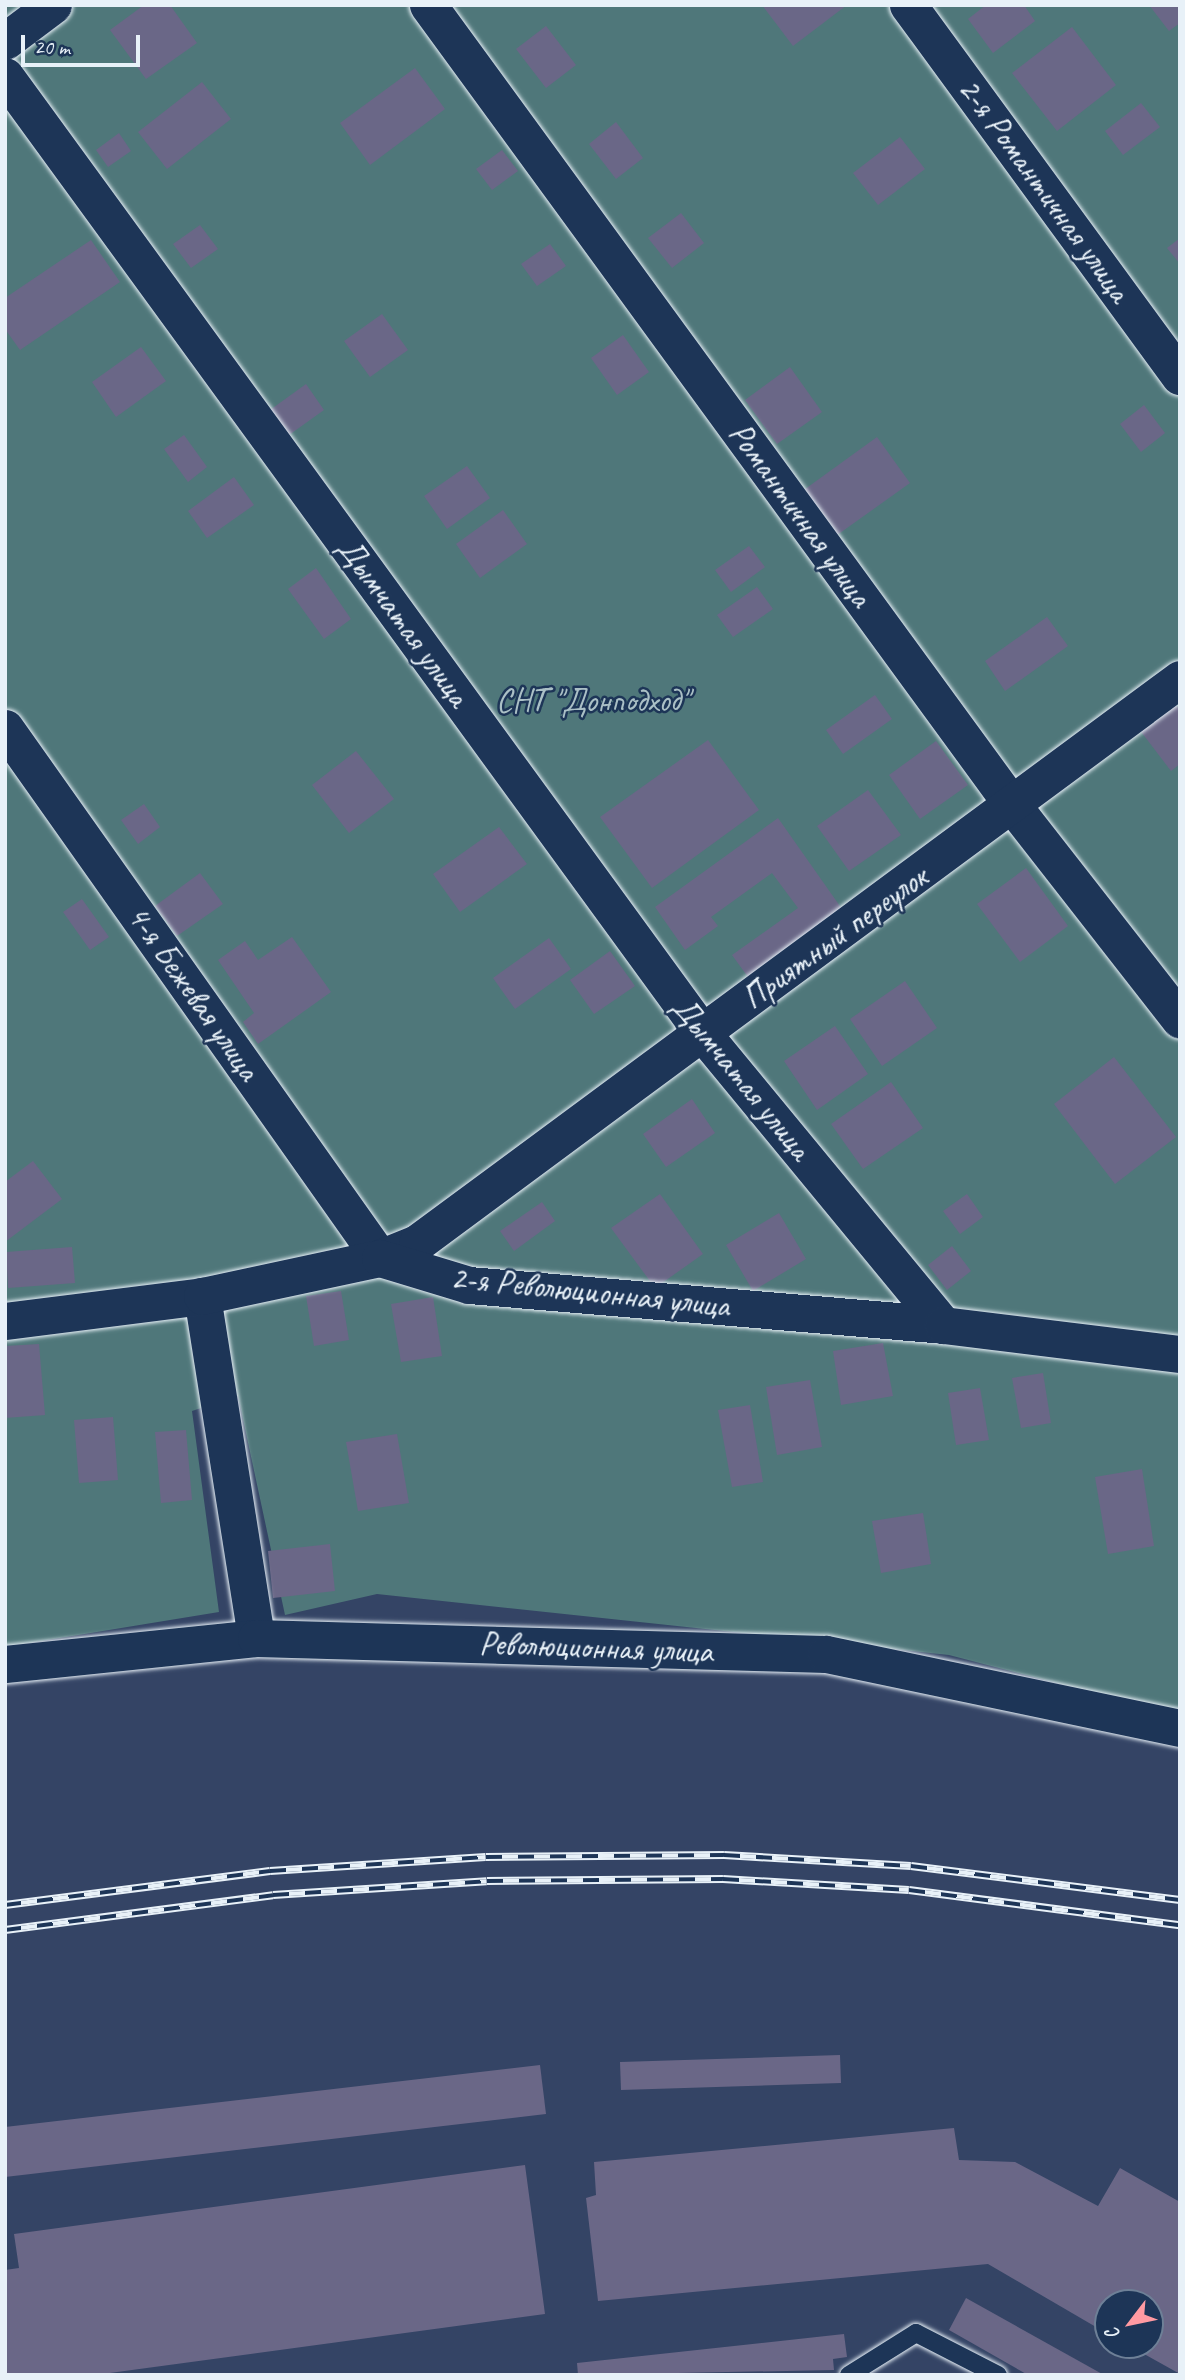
<!DOCTYPE html>
<html>
<head>
<meta charset="utf-8">
<style>
  body { margin:0 }
  #map { position:relative; width:1185px; height:2380px; overflow:hidden; background:#344465; font-family:Caveat,sans-serif }
  div>[style] { position:absolute }
  [style*='--x'] { left:calc(var(--x)*1px); top:calc(var(--y)*1px); width:calc(var(--w)*1px); rotate:calc(var(--a)*1deg) }
  .green>* { inset:0; background:#4f777a }
  .building>* { inset:0; background:#6a6787 }
  .roads { filter:drop-shadow(0 0 2px #e8f1f8) drop-shadow(0 0 2px #e8f1f8) }
  .service>* { height:18px; margin:-9px; padding:0 9px; transform-origin:9px; border-radius:9px; background:#1d3557 }
  .minor>* { height:37px; margin:-18.5px; padding:0 18.5px; transform-origin:18.5px; border-radius:18.5px; background:#1d3557 }
  .rail>* { height:8px; margin-top:-4px; transform-origin:0; background:repeating-linear-gradient(90deg,#1d3557 0 16px,#e8f1f8 0 32px); box-sizing:border-box; border-block:2px solid #e8f1f8 }
  span { translate:-50% -50%; white-space:nowrap; text-align:center; line-height:1.15; -webkit-text-stroke:5px #1d3557; paint-order:stroke }
  .street-label { font-size:33px; color:#e8f1f8 }
  .park-label { font-size:33px; color:#abc0c6 }
  .frame { position:absolute; inset:0; border:7px solid #e8f1f8; pointer-events:none }
  .north { position:absolute; left:1094px; top:2289px; width:70px; height:70px; box-sizing:border-box; background:#1d3557; border:2px solid #6e8097; border-radius:50%; rotate:238deg; font-size:19px; font-weight:700; line-height:28px; text-align:center; color:#e8f1f8 }
  .north::after { content:''; display:block; margin:auto; width:24px; height:32px; background:#ff9aa2; clip-path:polygon(50% 0,100% 100%,50% 72%,0 100%) }
  .scale { position:absolute; left:21px; top:35px; width:119px; height:32px; box-sizing:border-box; border:4px solid #e8f1f8; border-top:0; padding-left:9px; font-size:21px; line-height:24px; white-space:nowrap; color:#e8f1f8; -webkit-text-stroke:5px #1d3557; paint-order:stroke }
</style>
</head>
<body>
<div id="map">
  <div class="green">
    <i style="clip-path:polygon(5px 5px,1180px 5px,1180px 1715px,949px 1655px,377px 1594px,285px 1615px,238px 1396px,192px 1411px,219px 1612px,5px 1647px)"></i>
  </div>
  <div class="building">
    <i style="clip-path:polygon(144px 5px,170px 5px,197px 43px,146px 79px,110px 30px)"></i>
    <i style="clip-path:polygon(762px 5px,847px 5px,793px 46px)"></i>
    <i style="clip-path:polygon(986px 5px,1024px 5px,1035px 21px,993px 53px,968px 19px)"></i>
    <i style="clip-path:polygon(1149px 5px,1180px 5px,1180px 23px,1169px 31px)"></i>
    <i style="clip-path:polygon(546px 26px,576px 65px,546px 88px,516px 49px)"></i>
    <i style="clip-path:polygon(1072px 27px,1116px 85px,1057px 131px,1012px 73px)"></i>
    <i style="clip-path:polygon(415px 68px,445px 109px,370px 165px,340px 123px)"></i>
    <i style="clip-path:polygon(202px 82px,231px 119px,167px 169px,138px 132px)"></i>
    <i style="clip-path:polygon(1141px 103px,1160px 127px,1123px 155px,1105px 131px)"></i>
    <i style="clip-path:polygon(616px 122px,643px 158px,616px 179px,589px 144px)"></i>
    <i style="clip-path:polygon(119px 133px,131px 151px,108px 167px,96px 150px)"></i>
    <i style="clip-path:polygon(900px 137px,925px 169px,878px 205px,853px 173px)"></i>
    <i style="clip-path:polygon(502px 150px,518px 171px,492px 190px,476px 169px)"></i>
    <i style="clip-path:polygon(681px 213px,704px 243px,672px 268px,648px 238px)"></i>
    <i style="clip-path:polygon(200px 225px,218px 249px,191px 268px,173px 244px)"></i>
    <i style="clip-path:polygon(1180px 238px,1180px 264px,1167px 248px)"></i>
    <i style="clip-path:polygon(91px 240px,120px 282px,20px 350px,5px 329px,5px 298px)"></i>
    <i style="clip-path:polygon(550px 244px,566px 266px,537px 286px,521px 264px)"></i>
    <i style="clip-path:polygon(382px 314px,408px 350px,370px 377px,344px 341px)"></i>
    <i style="clip-path:polygon(623px 335px,649px 372px,617px 395px,591px 358px)"></i>
    <i style="clip-path:polygon(141px 347px,166px 381px,116px 417px,92px 382px)"></i>
    <i style="clip-path:polygon(790px 367px,822px 412px,777px 444px,745px 400px)"></i>
    <i style="clip-path:polygon(306px 384px,324px 410px,289px 435px,270px 410px)"></i>
    <i style="clip-path:polygon(1144px 405px,1165px 433px,1141px 452px,1120px 424px)"></i>
    <i style="clip-path:polygon(184px 435px,207px 467px,188px 482px,164px 449px)"></i>
    <i style="clip-path:polygon(877px 437px,910px 483px,833px 538px,801px 492px)"></i>
    <i style="clip-path:polygon(467px 466px,490px 498px,447px 529px,424px 496px)"></i>
    <i style="clip-path:polygon(234px 477px,254px 505px,207px 538px,188px 511px)"></i>
    <i style="clip-path:polygon(503px 510px,527px 544px,480px 578px,456px 544px)"></i>
    <i style="clip-path:polygon(749px 546px,765px 567px,731px 592px,715px 570px)"></i>
    <i style="clip-path:polygon(316px 568px,351px 619px,324px 639px,288px 589px)"></i>
    <i style="clip-path:polygon(757px 587px,773px 609px,733px 637px,717px 615px)"></i>
    <i style="clip-path:polygon(1047px 617px,1068px 646px,1005px 691px,985px 661px)"></i>
    <i style="clip-path:polygon(875px 695px,892px 719px,843px 754px,826px 730px)"></i>
    <i style="clip-path:polygon(1174px 703px,1180px 710px,1180px 764px,1171px 771px,1139px 729px)"></i>
    <i style="clip-path:polygon(708px 740px,759px 810px,652px 888px,600px 817px)"></i>
    <i style="clip-path:polygon(936px 741px,968px 785px,920px 819px,889px 775px)"></i>
    <i style="clip-path:polygon(356px 751px,394px 799px,349px 833px,312px 785px)"></i>
    <i style="clip-path:polygon(868px 790px,901px 835px,849px 871px,817px 826px)"></i>
    <i style="clip-path:polygon(144px 804px,160px 827px,138px 844px,121px 820px)"></i>
    <i style="clip-path:polygon(778px 818px,842px 909px,748px 977px,732px 955px,798px 908px,772px 873px,711px 917px,718px 926px,685px 950px,655px 907px)"></i>
    <i style="clip-path:polygon(499px 827px,527px 864px,460px 912px,433px 874px)"></i>
    <i style="clip-path:polygon(1026px 868px,1068px 926px,1020px 962px,977px 904px)"></i>
    <i style="clip-path:polygon(200px 873px,223px 904px,177px 936px,155px 906px)"></i>
    <i style="clip-path:polygon(82px 899px,109px 937px,90px 950px,63px 912px)"></i>
    <i style="clip-path:polygon(292px 937px,331px 992px,258px 1044px,243px 1022px,254px 1013px,218px 960px,245px 941px,258px 960px)"></i>
    <i style="clip-path:polygon(549px 938px,571px 969px,515px 1009px,493px 978px)"></i>
    <i style="clip-path:polygon(610px 951px,635px 986px,594px 1014px,570px 980px)"></i>
    <i style="clip-path:polygon(905px 981px,937px 1028px,882px 1066px,850px 1019px)"></i>
    <i style="clip-path:polygon(835px 1026px,868px 1074px,817px 1110px,784px 1061px)"></i>
    <i style="clip-path:polygon(1114px 1057px,1176px 1137px,1115px 1184px,1054px 1104px)"></i>
    <i style="clip-path:polygon(891px 1082px,923px 1128px,863px 1169px,831px 1124px)"></i>
    <i style="clip-path:polygon(692px 1099px,715px 1133px,666px 1167px,643px 1134px)"></i>
    <i style="clip-path:polygon(33px 1161px,62px 1199px,5px 1242px,5px 1182px)"></i>
    <i style="clip-path:polygon(660px 1194px,703px 1254px,655px 1288px,611px 1228px)"></i>
    <i style="clip-path:polygon(967px 1194px,983px 1217px,960px 1234px,943px 1211px)"></i>
    <i style="clip-path:polygon(542px 1202px,555px 1221px,514px 1251px,500px 1231px)"></i>
    <i style="clip-path:polygon(779px 1213px,806px 1259px,753px 1291px,726px 1245px)"></i>
    <i style="clip-path:polygon(952px 1246px,971px 1271px,947px 1290px,928px 1265px)"></i>
    <i style="clip-path:polygon(72px 1247px,75px 1283px,8px 1288px,6px 1252px)"></i>
    <i style="clip-path:polygon(341px 1291px,349px 1340px,314px 1346px,306px 1296px)"></i>
    <i style="clip-path:polygon(433px 1297px,442px 1356px,401px 1362px,391px 1304px)"></i>
    <i style="clip-path:polygon(883px 1343px,893px 1396px,841px 1405px,833px 1351px)"></i>
    <i style="clip-path:polygon(39px 1344px,45px 1415px,5px 1418px,5px 1346px)"></i>
    <i style="clip-path:polygon(1043px 1373px,1051px 1423px,1021px 1428px,1012px 1378px)"></i>
    <i style="clip-path:polygon(810px 1380px,822px 1447px,777px 1455px,766px 1387px)"></i>
    <i style="clip-path:polygon(980px 1388px,989px 1440px,956px 1445px,948px 1393px)"></i>
    <i style="clip-path:polygon(750px 1405px,763px 1482px,732px 1487px,718px 1410px)"></i>
    <i style="clip-path:polygon(113px 1417px,118px 1480px,79px 1483px,74px 1420px)"></i>
    <i style="clip-path:polygon(186px 1430px,192px 1500px,161px 1503px,155px 1432px)"></i>
    <i style="clip-path:polygon(397px 1434px,409px 1503px,358px 1511px,346px 1442px)"></i>
    <i style="clip-path:polygon(1142px 1469px,1154px 1546px,1108px 1554px,1095px 1477px)"></i>
    <i style="clip-path:polygon(923px 1513px,931px 1564px,881px 1573px,872px 1521px)"></i>
    <i style="clip-path:polygon(330px 1544px,335px 1591px,273px 1598px,268px 1551px)"></i>
    <i style="clip-path:polygon(840px 2055px,841px 2083px,621px 2090px,620px 2062px)"></i>
    <i style="clip-path:polygon(540px 2065px,546px 2114px,5px 2177px,5px 2127px)"></i>
    <i style="clip-path:polygon(954px 2128px,959px 2160px,1015px 2162px,1098px 2206px,1120px 2168px,1180px 2202px,1180px 2374px,1128px 2345px,1150px 2345px,1150px 2303px,1108px 2303px,1108px 2334px,988px 2264px,598px 2301px,586px 2198px,596px 2195px,594px 2162px)"></i>
    <i style="clip-path:polygon(525px 2165px,545px 2314px,95px 2375px,5px 2375px,5px 2270px,19px 2268px,14px 2234px)"></i>
    <i style="clip-path:polygon(966px 2298px,1104px 2375px,1028px 2375px,949px 2330px)"></i>
    <i style="clip-path:polygon(844px 2334px,847px 2357px,833px 2359px,834px 2370px,578px 2375px,577px 2363px)"></i>
  </div>
  <div class="roads">
    <div class="service">
      <i style="--x:849;--y:2375;--w:79;--a:-32.1"></i>
      <i style="--x:916;--y:2333;--w:92;--a:27.1"></i>
    </div>
    <div class="minor">
      <i style="--x:428;--y:5;--w:992;--a:53.86"></i>
      <i style="--x:1013;--y:806;--w:271;--a:52"></i>
      <i style="--x:908;--y:5;--w:460;--a:53.8"></i>
      <i style="--x:5;--y:41;--w:60;--a:-36.9"></i>
      <i style="--x:5;--y:76;--w:1187;--a:53.91"></i>
      <i style="--x:704;--y:1035;--w:376;--a:50.5"></i>
      <i style="--x:5;--y:728;--w:649;--a:54.72"></i>
      <i style="--x:380;--y:1258;--w:40;--a:-22"></i>
      <i style="--x:417;--y:1243;--w:949;--a:-36.47"></i>
      <i style="--x:202;--y:1296;--w:346;--a:81"></i>
      <i style="--x:5;--y:1321;--w:199;--a:-7.2"></i>
      <i style="--x:202;--y:1296;--w:182;--a:-12.1"></i>
      <i style="--x:380;--y:1258;--w:93;--a:16.9"></i>
      <i style="--x:469;--y:1285;--w:476;--a:4.8"></i>
      <i style="--x:943;--y:1325;--w:239;--a:7"></i>
      <i style="--x:5;--y:1664;--w:252;--a:-5.9"></i>
      <i style="--x:256;--y:1638;--w:570;--a:1.61"></i>
      <i style="--x:826;--y:1654;--w:362;--a:11.8"></i>
    </div>
  </div>
  <div class="rail">
    <i style="--x:5;--y:1905;--w:267;--a:-7.3"></i>
    <i style="--x:270;--y:1871;--w:216;--a:-3.7"></i>
    <i style="--x:486;--y:1857;--w:238;--a:-0.5"></i>
    <i style="--x:724;--y:1855;--w:187;--a:3.4"></i>
    <i style="--x:911;--y:1866;--w:271;--a:7.2"></i>
    <i style="--x:5;--y:1930;--w:270;--a:-7.4"></i>
    <i style="--x:273;--y:1895;--w:214;--a:-3.7"></i>
    <i style="--x:487;--y:1881;--w:236;--a:-0.5"></i>
    <i style="--x:723;--y:1879;--w:186;--a:3.4"></i>
    <i style="--x:909;--y:1890;--w:273;--a:7.4"></i>
  </div>
  <div class="street-label">
    <span style="left:1044px;top:190px;rotate:54deg">2-я Романтичная улица</span>
    <span style="left:800px;top:515px;rotate:54deg">Романтичная улица</span>
    <span style="left:403px;top:622px;rotate:54deg">Дымчатая улица</span>
    <span style="left:835px;top:938px;rotate:-36deg">Приятный переулок</span>
    <span style="left:193px;top:993px;rotate:55deg">4-я Бежевая улица</span>
    <span style="left:741px;top:1078px;rotate:51deg">Дымчатая улица</span>
    <span style="left:590px;top:1292px;rotate:6deg">2-я Революционная улица</span>
    <span style="left:596px;top:1648px;rotate:2deg">Революционная улица</span>
  </div>
  <div class="park-label">
    <span style="left:592px;top:701px">СНТ "Донподход"</span>
  </div>
  <div class="frame"></div>
  <div class="north">С</div>
  <div class="scale">20 m</div>
</div>
</body>
</html>
